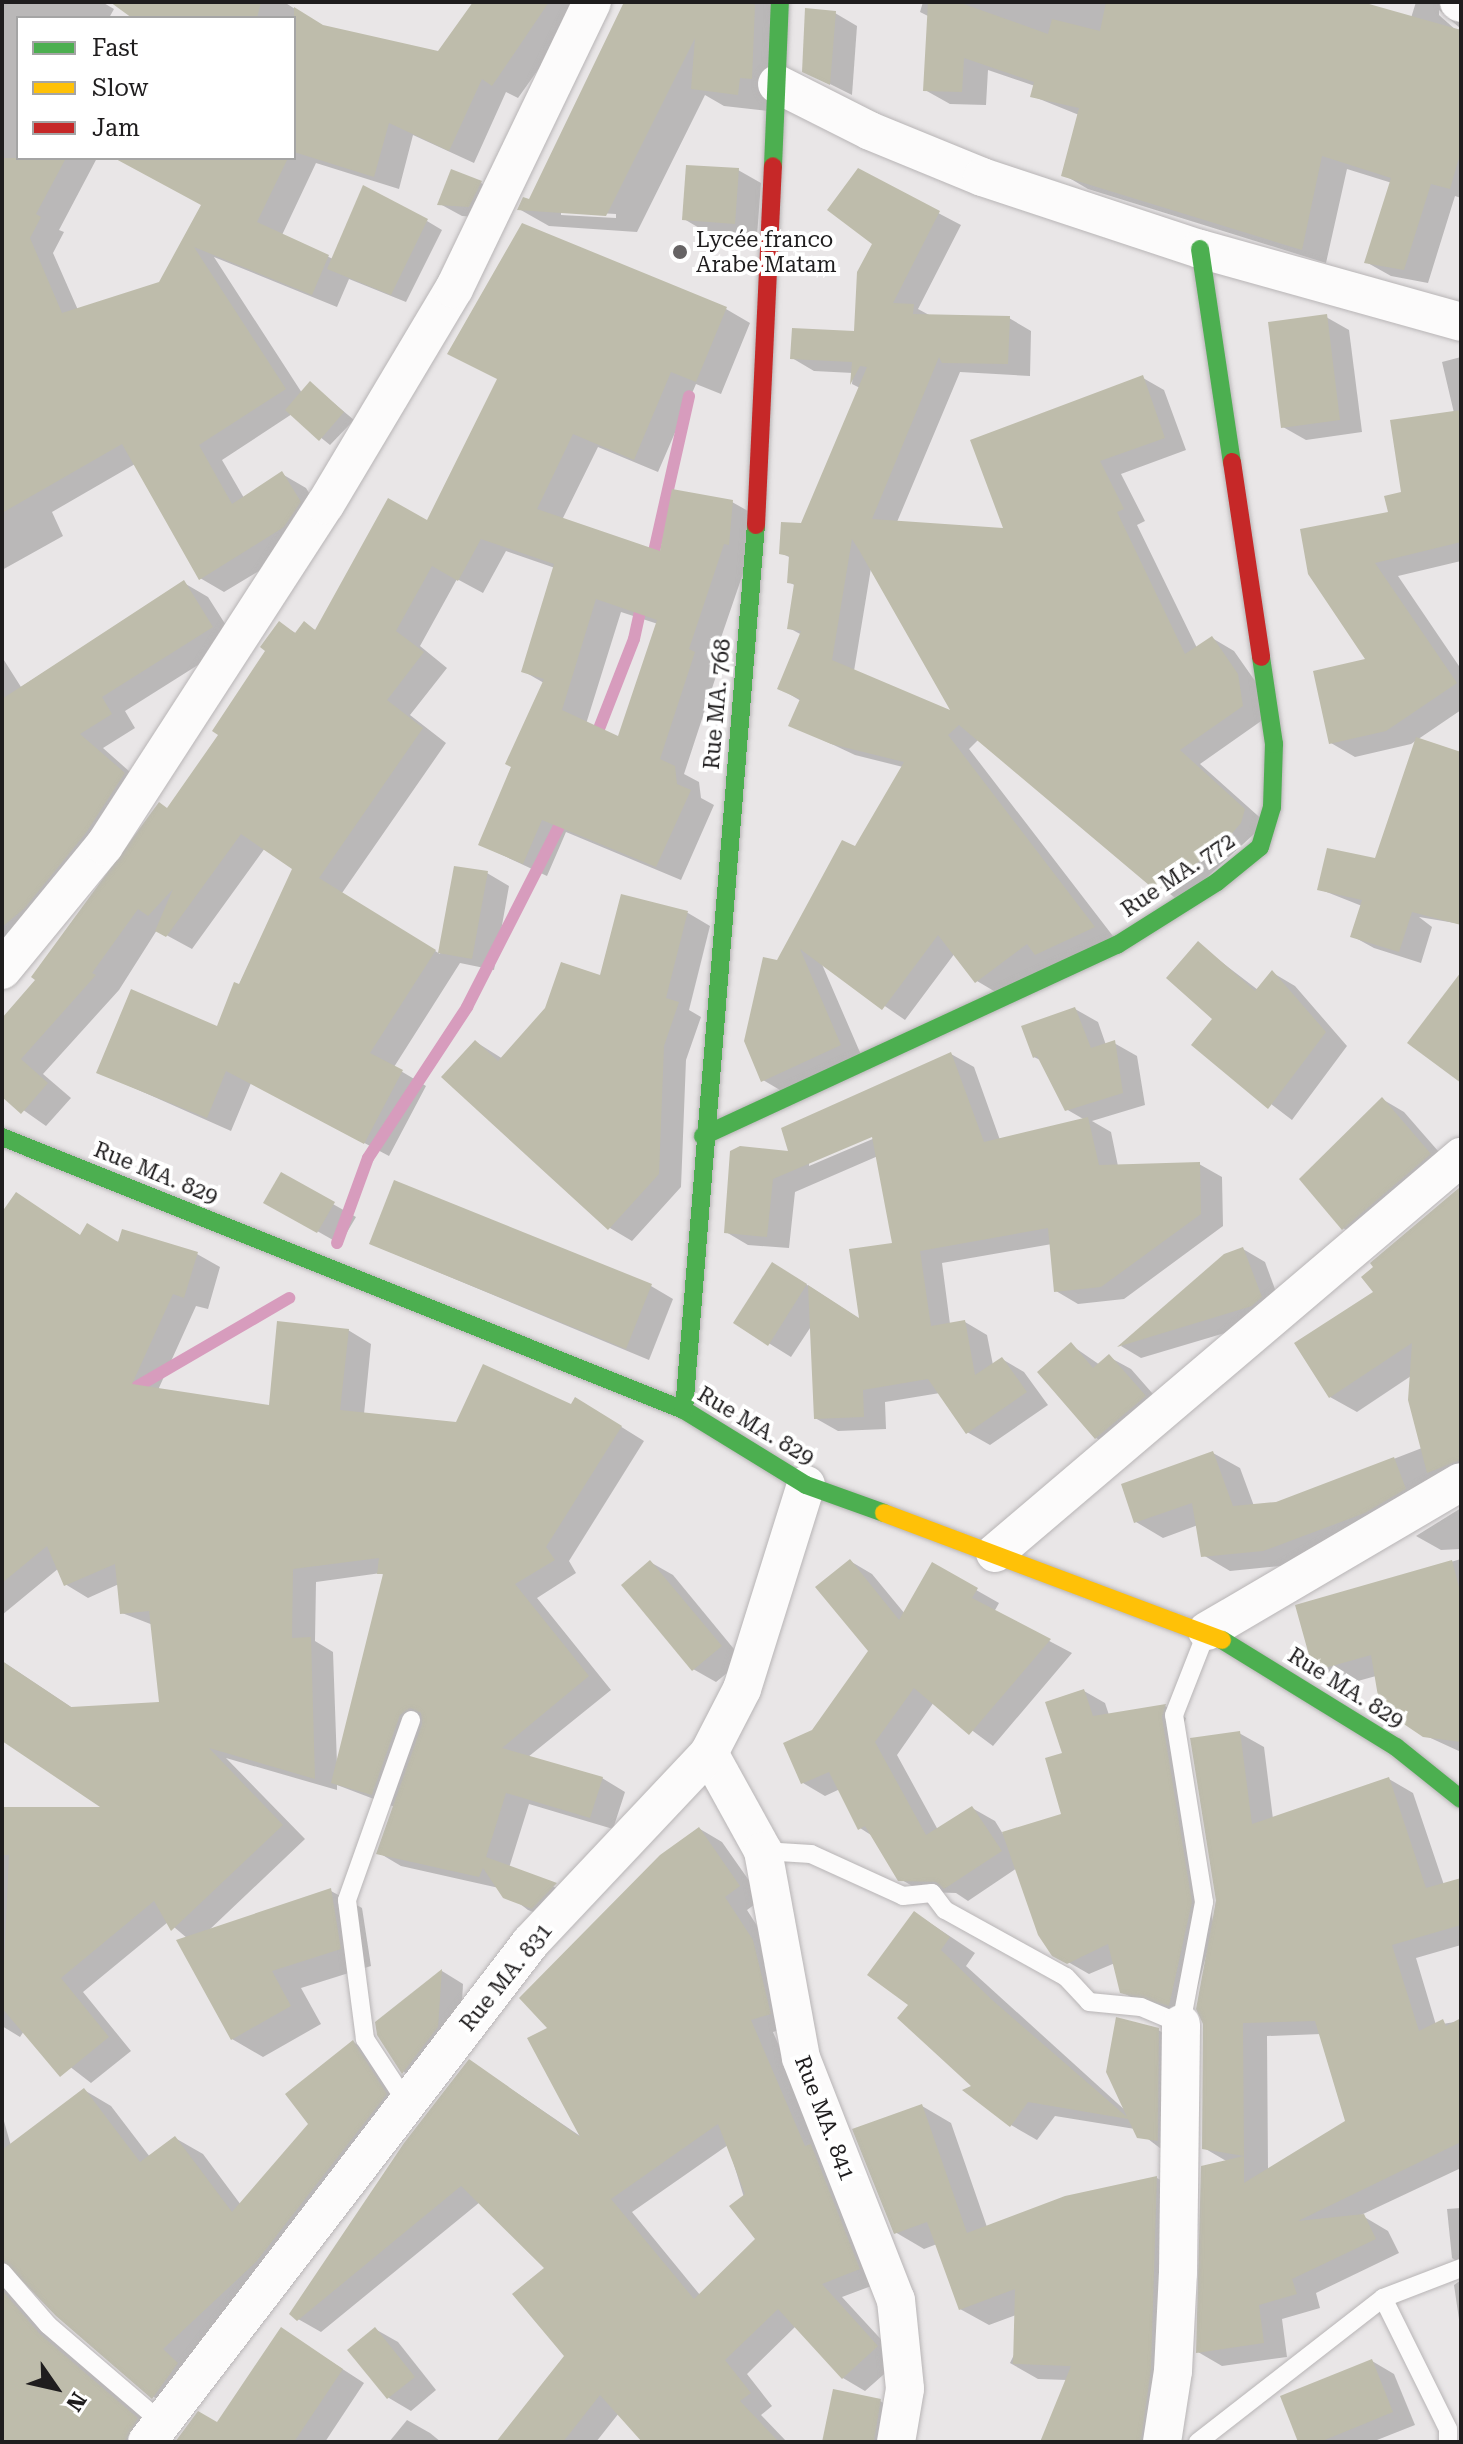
<!DOCTYPE html>
<html>
<head>
<meta charset="utf-8">
<style>
  body { margin:0 }
  #map { position:relative; width:1463px; height:2444px; overflow:hidden; background:#e9e6e7; font-family:"Roboto Serif",serif }
  div>[style] { position:absolute }
  [style*='--x'] { left:calc(var(--x)*1px); top:calc(var(--y)*1px); width:calc(var(--w)*1px); rotate:calc(var(--a)*1deg) }
  .shadow>* { inset:0; background:#0003 }
  .stream>* { height:12px; margin:-6px; padding:0 6px; transform-origin:6px; border-radius:6px; background:#d79cbd }
  .building>* { inset:0; background:#bebcab }
  .roads { filter:drop-shadow(0 0 2px #b8b5b6) drop-shadow(0 0 2px #b8b5b6) }
  .lane>* { height:18px; margin:-9px; padding:0 9px; transform-origin:9px; border-radius:9px; background:#fcfbfb }
  .street>* { height:38px; margin:-19px; padding:0 19px; transform-origin:19px; border-radius:19px; background:#fcfbfb }
  .fast>* { height:18px; margin:-9px; padding:0 9px; transform-origin:9px; border-radius:9px; background:#4caf50 }
  .slow>* { height:18px; margin:-9px; padding:0 9px; transform-origin:9px; border-radius:9px; background:#ffc107 }
  .jam>* { height:18px; margin:-9px; padding:0 9px; transform-origin:9px; border-radius:9px; background:#c62828 }
  .dots>* { width:22px; height:22px; translate:-50% -50%; box-sizing:border-box; border:4px solid #fff; border-radius:50% }
  span { translate:-50% -50%; white-space:nowrap; text-align:center; line-height:1.15; -webkit-text-stroke:8px #fff; paint-order:stroke }
  .poi-label { font-size:22px; color:#1f1d1e }
  .left { translate:0 -50%; text-align:left }
  .street-label { font-size:22px; color:#1f1d1e }
  .frame { position:absolute; inset:0; border:4px solid #1f1d1e; pointer-events:none }
  .legend { position:absolute; left:16px; top:16px; width:280px; height:144px; box-sizing:border-box; background:#fff; border:2px solid #a5a5a5; margin:0; padding:10px 14px; list-style:none; font-size:24px; color:#1f1d1e }
  .legend li { display:flex; align-items:center; gap:16px; height:40px }
  .legend b { width:40px; border:2px solid #a5a5a5 }
  .north { position:absolute; left:16px; top:2348px; width:80px; height:80px; -webkit-text-stroke:6px #fff; paint-order:stroke; rotate:124deg; font-size:22px; font-weight:700; line-height:32px; text-align:center; color:#1f1d1e }
  .north::after { content:''; display:block; margin:auto; width:28px; height:36px; background:#1f1d1e; clip-path:polygon(50% 0,100% 100%,50% 72%,0 100%) }
</style>
</head>
<body>
<div id="map">
  <div class="shadow">
    <i style="clip-path:polygon(2px 2px,102px 2px,114px 9px,109px 18px,18px 18px,18px 158px,97px 158px,59px 230px,64px 232px,53px 253px,78px 310px,161px 284px,204px 205px,134px 158px,294px 158px,294px 18px,160px 18px,133px 2px,284px 2px,325px 28px,439px 53px,474px 4px,470px 2px,586px 2px,518px 98px,506px 92px,474px 163px,413px 135px,399px 189px,316px 163px,282px 235px,333px 259px,427px 221px,442px 230px,406px 302px,349px 279px,337px 307px,214px 257px,302px 393px,311px 384px,354px 420px,330px 445px,292px 414px,222px 460px,244px 498px,282px 474px,306px 488px,324px 517px,309px 541px,224px 592px,200px 578px,135px 464px,52px 512px,63px 536px,2px 570px)"></i>
    <i style="clip-path:polygon(evenodd,627px 2px,782px 2px,768px 111px,724px 106px,705px 95px,637px 232px,549px 226px,519px 209px,530px 201px,627px 2px,561px 211px,616px 214px,616px 218px,561px 215px,561px 211px)"></i>
    <i style="clip-path:polygon(evenodd,923px 2px,1359px 2px,1411px 18px,1416px 2px,1461px 2px,1461px 198px,1455px 196px,1428px 283px,1391px 276px,1366px 262px,1392px 183px,1347px 169px,1326px 263px,1088px 189px,1064px 175px,1079px 115px,1032px 96px,1035px 86px,988px 70px,986px 105px,950px 104px,925px 90px,930px 17px,920px 12px,923px 2px,1439px 10px,1460px 28px,1457px 31px,1439px 15px,1439px 10px)"></i>
    <i style="clip-path:polygon(835px 13px,857px 26px,852px 95px,804px 71px)"></i>
    <i style="clip-path:polygon(738px 170px,761px 183px,757px 236px,706px 232px,684px 219px)"></i>
    <i style="clip-path:polygon(evenodd,858px 171px,961px 225px,918px 309px,931px 316px,1009px 318px,1031px 331px,1030px 376px,960px 372px,897px 522px,1006px 530px,1143px 378px,1164px 390px,1186px 450px,1121px 474px,1145px 521px,1137px 525px,1197px 648px,1212px 638px,1234px 651px,1260px 688px,1264px 719px,1200px 764px,1266px 823px,1180px 902px,979px 739px,969px 749px,1116px 940px,999px 994px,977px 981px,955px 953px,905px 1020px,821px 962px,862px 1057px,785px 1093px,763px 1080px,778px 962px,855px 849px,903px 767px,855px 755px,791px 725px,801px 701px,779px 688px,802px 635px,789px 628px,796px 586px,789px 582px,791px 558px,781px 553px,803px 525px,860px 388px,852px 384px,853px 373px,814px 371px,792px 358px,856px 333px,875px 243px,858px 171px,871px 568px,955px 714px,854px 671px,871px 568px)"></i>
    <i style="clip-path:polygon(481px 183px,503px 195px,492px 218px,462px 216px,440px 204px)"></i>
    <i style="clip-path:polygon(evenodd,726px 309px,750px 323px,721px 394px,696px 384px,658px 472px,598px 447px,562px 520px,662px 554px,732px 502px,757px 516px,749px 556px,712px 664px,719px 667px,684px 774px,699px 782px,701px 798px,714px 805px,681px 880px,566px 832px,547px 876px,481px 845px,544px 683px,523px 671px,555px 568px,506px 551px,483px 593px,457px 579px,420px 646px,447px 668px,410px 715px,446px 743px,342px 893px,440px 954px,456px 868px,487px 873px,509px 886px,494px 970px,460px 963px,394px 1067px,426px 1086px,389px 1156px,251px 1083px,231px 1131px,98px 1072px,219px 1028px,294px 868px,265px 848px,192px 949px,157px 930px,119px 990px,43px 1074px,71px 1098px,46px 1126px,2px 1095px,2px 1021px,131px 871px,221px 734px,280px 624px,297px 634px,304px 624px,317px 631px,428px 523px,726px 309px,621px 612px,658px 624px,620px 739px,586px 724px,621px 612px)"></i>
    <i style="clip-path:polygon(1326px 317px,1349px 330px,1362px 432px,1306px 440px,1283px 427px)"></i>
    <i style="clip-path:polygon(1461px 357px,1461px 561px,1398px 576px,1461px 669px,1461px 710px,1411px 744px,1355px 757px,1331px 743px,1369px 661px,1310px 574px,1390px 514px,1454px 413px,1442px 362px)"></i>
    <i style="clip-path:polygon(184px 583px,208px 597px,236px 641px,125px 711px,135px 728px,103px 748px,148px 788px,2px 976px,2px 657px,21px 687px)"></i>
    <i style="clip-path:polygon(1461px 754px,1461px 924px,1419px 917px,1432px 927px,1421px 963px,1374px 948px,1352px 936px,1362px 906px,1319px 889px,1376px 860px)"></i>
    <i style="clip-path:polygon(622px 897px,688px 913px,710px 926px,689px 1010px,701px 1017px,686px 1060px,681px 1187px,632px 1241px,610px 1228px,476px 1042px,503px 1059px,601px 978px)"></i>
    <i style="clip-path:polygon(1198px 944px,1258px 990px,1273px 973px,1295px 986px,1347px 1046px,1292px 1120px,1194px 1045px,1215px 1018px)"></i>
    <i style="clip-path:polygon(evenodd,1075px 1009px,1098px 1022px,1106px 1045px,1114px 1043px,1137px 1056px,1145px 1105px,1092px 1121px,1111px 1132px,1118px 1166px,1199px 1164px,1222px 1177px,1223px 1226px,1124px 1299px,1078px 1304px,1056px 1291px,1052px 1244px,942px 1263px,950px 1324px,965px 1322px,987px 1335px,993px 1365px,1002px 1359px,1024px 1372px,1048px 1405px,990px 1445px,967px 1432px,940px 1393px,885px 1402px,886px 1429px,838px 1431px,815px 1418px,812px 1325px,791px 1357px,736px 1323px,795px 1277px,861px 1320px,894px 1245px,878px 1156px,795px 1192px,789px 1248px,748px 1245px,726px 1232px,791px 1153px,951px 1054px,974px 1067px,1000px 1140px,1085px 1120px,1066px 1109px,1042px 1061px,1034px 1057px,1075px 1009px,880px 1131px,882px 1135px,809px 1166px,809px 1161px,880px 1131px)"></i>
    <i style="clip-path:polygon(1382px 1099px,1404px 1112px,1452px 1167px,1365px 1241px,1343px 1228px)"></i>
    <i style="clip-path:polygon(281px 1175px,356px 1217px,340px 1244px,266px 1202px)"></i>
    <i style="clip-path:polygon(1461px 1188px,1461px 1487px,1291px 1565px,1230px 1571px,1203px 1555px,1198px 1525px,1163px 1538px,1136px 1522px,1213px 1453px,1240px 1468px,1254px 1506px,1277px 1504px,1422px 1448px,1411px 1376px,1357px 1412px,1330px 1397px,1376px 1293px,1373px 1264px)"></i>
    <i style="clip-path:polygon(evenodd,17px 1194px,81px 1236px,197px 1254px,220px 1267px,208px 1309px,196px 1306px,158px 1390px,271px 1407px,348px 1330px,371px 1344px,364px 1414px,458px 1424px,572px 1407px,599px 1413px,644px 1441px,569px 1561px,576px 1573px,537px 1598px,611px 1690px,528px 1757px,602px 1778px,625px 1792px,613px 1829px,529px 1804px,509px 1868px,578px 1897px,556px 1921px,528px 1910px,499px 1888px,401px 1866px,379px 1853px,395px 1807px,337px 1785px,337px 1790px,226px 1758px,305px 1839px,207px 1932px,331px 1891px,362px 1908px,371px 1966px,301px 1988px,321px 2024px,263px 2057px,232px 2039px,187px 1938px,168px 1922px,83px 1992px,131px 2051px,91px 2083px,24px 2031px,20px 2037px,2px 2026px,2px 1809px,105px 1808px,2px 1739px,2px 1661px,74px 1709px,162px 1703px,153px 1625px,122px 1613px,119px 1584px,88px 1598px,65px 1584px,59px 1568px,2px 1615px,2px 1215px,17px 1194px,381px 1573px,385px 1576px,337px 1764px,333px 1652px,315px 1641px,316px 1582px,381px 1573px)"></i>
    <i style="clip-path:polygon(371px 1244px,651px 1286px,673px 1299px,649px 1360px)"></i>
    <i style="clip-path:polygon(1243px 1249px,1265px 1262px,1283px 1311px,1275px 1318px,1141px 1358px,1121px 1346px,1225px 1256px)"></i>
    <i style="clip-path:polygon(1071px 1345px,1100px 1365px,1109px 1357px,1131px 1369px,1167px 1410px,1118px 1451px,1096px 1438px)"></i>
    <i style="clip-path:polygon(1461px 1508px,1461px 1549px,1441px 1550px,1416px 1536px)"></i>
    <i style="clip-path:polygon(1461px 1559px,1461px 1752px,1424px 1735px,1376px 1676px,1347px 1684px,1314px 1665px,1298px 1606px)"></i>
    <i style="clip-path:polygon(evenodd,850px 1561px,872px 1574px,905px 1614px,932px 1565px,999px 1603px,994px 1612px,1072px 1653px,993px 1746px,934px 1702px,897px 1755px,938px 1830px,972px 1808px,995px 1821px,1003px 1834px,1063px 1815px,1064px 1755px,1084px 1691px,1105px 1703px,1109px 1715px,1165px 1706px,1186px 1718px,1182px 1730px,1213px 1922px,1239px 1733px,1264px 1747px,1273px 1819px,1389px 1779px,1413px 1793px,1444px 1885px,1461px 1880px,1461px 1945px,1416px 1958px,1436px 2025px,1461px 2021px,1461px 2168px,1361px 2215px,1388px 2231px,1399px 2253px,1316px 2293px,1320px 2308px,1282px 2319px,1287px 2357px,1222px 2366px,1198px 2352px,1228px 2162px,1204px 2148px,1213px 1930px,1190px 2016px,1143px 2004px,1122px 1992px,1115px 1963px,1089px 1974px,1054px 1954px,1017px 1868px,968px 1901px,956px 1893px,923px 1892px,900px 1879px,874px 1837px,860px 1828px,840px 1789px,825px 1796px,803px 1783px,813px 1732px,871px 1651px,850px 1561px,1321px 2034px,1347px 2122px,1268px 2170px,1267px 2036px,1321px 2034px)"></i>
    <i style="clip-path:polygon(650px 1562px,673px 1575px,743px 1660px,716px 1682px,693px 1669px)"></i>
    <i style="clip-path:polygon(evenodd,700px 1829px,722px 1842px,762px 1899px,747px 1910px,775px 1954px,792px 2026px,773px 2032px,882px 2282px,842px 2297px,900px 2360px,865px 2391px,843px 2378px,796px 2326px,747px 2374px,772px 2406px,761px 2415px,787px 2442px,645px 2442px,619px 2413px,596px 2442px,498px 2442px,566px 2356px,547px 2268px,480px 2202px,321px 2332px,298px 2319px,470px 2061px,583px 2138px,551px 2028px,700px 1829px,728px 2145px,757px 2240px,700px 2295px,632px 2212px,728px 2145px)"></i>
    <i style="clip-path:polygon(915px 1913px,975px 1953px,966px 1966px,1127px 2112px,1158px 2030px,1185px 2045px,1165px 2152px,1135px 2129px,1055px 2116px,1037px 2140px,1011px 2125px,911px 2005px)"></i>
    <i style="clip-path:polygon(442px 1971px,463px 1984px,460px 2040px,426px 2085px,404px 2072px,378px 2034px)"></i>
    <i style="clip-path:polygon(353px 2042px,380px 2058px,413px 2110px,181px 2413px,154px 2397px,21px 2278px,19px 2296px,164px 2435px,160px 2442px,2px 2442px,2px 2114px,11px 2146px,84px 2090px,111px 2106px,150px 2157px,175px 2138px,203px 2154px,241px 2205px,311px 2125px)"></i>
    <i style="clip-path:polygon(922px 2106px,951px 2123px,987px 2227px,1157px 2178px,1186px 2194px,1161px 2442px,1042px 2442px,1067px 2380px,1038px 2379px,1010px 2363px,1024px 2334px,1016px 2315px,989px 2325px,960px 2309px,937px 2244px,924px 2249px,895px 2232px)"></i>
    <i style="clip-path:polygon(1461px 2208px,1461px 2264px,1452px 2258px,1447px 2209px)"></i>
    <i style="clip-path:polygon(1461px 2280px,1461px 2333px,1454px 2285px)"></i>
    <i style="clip-path:polygon(281px 2329px,364px 2383px,325px 2442px,194px 2442px,217px 2424px)"></i>
    <i style="clip-path:polygon(375px 2329px,398px 2342px,436px 2390px,411px 2411px,389px 2398px,350px 2350px)"></i>
    <i style="clip-path:polygon(1372px 2361px,1394px 2374px,1415px 2425px,1372px 2442px,1300px 2442px)"></i>
    <i style="clip-path:polygon(880px 2401px,903px 2414px,898px 2442px,836px 2442px)"></i>
    <i style="clip-path:polygon(407px 2420px,430px 2433px,441px 2442px,389px 2442px)"></i>
  </div>
  <div class="stream">
    <i style="--x:651;--y:565;--w:173;--a:-77.3"></i>
    <i style="--x:595;--y:739;--w:107;--a:-68.7"></i>
    <i style="--x:634;--y:639;--w:42;--a:-77.6"></i>
    <i style="--x:337;--y:1243;--w:90;--a:-70"></i>
    <i style="--x:368;--y:1158;--w:181;--a:-56.7"></i>
    <i style="--x:467;--y:1007;--w:218;--a:-63"></i>
    <i style="--x:126;--y:1393;--w:189;--a:-30.2"></i>
  </div>
  <div class="building">
    <i style="clip-path:polygon(110px 2px,261px 2px,257px 18px,132px 18px)"></i>
    <i style="clip-path:polygon(473px 2px,549px 2px,492px 86px,482px 79px,449px 151px,389px 123px,374px 177px,294px 152px,294px 7px,323px 25px,438px 51px)"></i>
    <i style="clip-path:polygon(624px 2px,750px 2px,755px 5px,752px 79px,740px 78px,738px 95px,691px 89px,695px 38px,606px 216px,517px 210px,523px 197px,529px 199px)"></i>
    <i style="clip-path:polygon(928px 2px,958px 2px,1048px 34px,1052px 19px,1100px 31px,1106px 2px,1362px 2px,1461px 30px,1461px 151px,1450px 189px,1431px 184px,1404px 270px,1364px 263px,1391px 178px,1322px 156px,1302px 250px,1061px 176px,1079px 108px,1030px 97px,1034px 82px,964px 58px,962px 92px,923px 91px)"></i>
    <i style="clip-path:polygon(805px 8px,836px 11px,830px 85px,802px 72px)"></i>
    <i style="clip-path:polygon(2px 158px,66px 158px,36px 214px,41px 217px,30px 238px,62px 313px,159px 282px,201px 205px,114px 158px,288px 158px,257px 222px,329px 255px,312px 295px,194px 247px,286px 389px,199px 445px,232px 504px,282px 471px,301px 502px,284px 527px,199px 580px,122px 444px,2px 513px)"></i>
    <i style="clip-path:polygon(686px 165px,739px 168px,735px 224px,682px 220px)"></i>
    <i style="clip-path:polygon(evenodd,858px 168px,940px 211px,893px 303px,914px 304px,913px 314px,1010px 316px,1008px 364px,942px 363px,939px 357px,872px 519px,1003px 528px,970px 440px,1143px 375px,1165px 438px,1100px 461px,1124px 509px,1117px 512px,1185px 654px,1212px 636px,1238px 674px,1243px 706px,1180px 750px,1245px 809px,1241px 823px,1219px 848px,1156px 891px,959px 725px,948px 735px,1095px 927px,1035px 955px,1027px 944px,975px 983px,938px 935px,882px 1010px,800px 949px,841px 1045px,761px 1082px,744px 1041px,763px 957px,777px 960px,842px 840px,855px 846px,904px 762px,831px 744px,788px 726px,800px 699px,777px 689px,801px 631px,787px 629px,794px 584px,787px 583px,789px 556px,779px 554px,781px 522px,801px 523px,867px 367px,860px 366px,850px 385px,852px 362px,790px 359px,792px 328px,854px 331px,857px 272px,872px 244px,827px 210px,858px 168px,852px 539px,859px 550px,950px 710px,832px 660px,852px 539px)"></i>
    <i style="clip-path:polygon(451px 169px,482px 181px,469px 207px,437px 205px)"></i>
    <i style="clip-path:polygon(363px 185px,428px 219px,391px 295px,327px 269px)"></i>
    <i style="clip-path:polygon(evenodd,522px 223px,727px 307px,696px 382px,671px 372px,634px 460px,573px 434px,537px 509px,660px 551px,672px 489px,733px 500px,729px 545px,724px 544px,689px 649px,695px 652px,660px 759px,675px 766px,677px 784px,691px 790px,656px 867px,542px 820px,523px 864px,478px 845px,511px 767px,505px 764px,544px 679px,521px 672px,554px 564px,481px 539px,458px 581px,432px 566px,396px 631px,424px 652px,387px 700px,423px 728px,319px 878px,436px 950px,370px 1053px,403px 1070px,364px 1144px,226px 1071px,207px 1118px,96px 1073px,131px 989px,217px 1026px,234px 982px,239px 984px,292px 869px,241px 834px,166px 937px,155px 931px,173px 889px,148px 916px,138px 909px,92px 973px,96px 975px,21px 1059px,48px 1083px,21px 1114px,2px 1097px,2px 1018px,35px 980px,31px 977px,159px 802px,167px 808px,218px 735px,212px 731px,265px 651px,260px 647px,279px 621px,295px 633px,304px 621px,315px 630px,388px 498px,427px 520px,497px 379px,447px 354px,522px 223px,596px 599px,657px 620px,618px 736px,562px 710px,596px 599px)"></i>
    <i style="clip-path:polygon(1327px 314px,1340px 420px,1281px 428px,1268px 322px)"></i>
    <i style="clip-path:polygon(310px 381px,344px 412px,319px 441px,285px 410px)"></i>
    <i style="clip-path:polygon(1461px 410px,1461px 542px,1375px 563px,1457px 683px,1386px 731px,1329px 744px,1313px 671px,1365px 659px,1308px 574px,1300px 529px,1388px 512px,1384px 496px,1401px 492px,1390px 420px)"></i>
    <i style="clip-path:polygon(184px 580px,213px 627px,102px 697px,112px 714px,80px 734px,125px 773px,86px 833px,25px 908px,2px 927px,2px 699px)"></i>
    <i style="clip-path:polygon(1416px 737px,1461px 752px,1461px 925px,1412px 912px,1399px 952px,1350px 937px,1362px 900px,1317px 890px,1327px 848px,1375px 858px)"></i>
    <i style="clip-path:polygon(454px 866px,488px 871px,472px 959px,438px 953px)"></i>
    <i style="clip-path:polygon(621px 894px,688px 911px,666px 998px,679px 1002px,664px 1046px,659px 1174px,608px 1230px,441px 1077px,475px 1040px,498px 1061px,545px 1008px,561px 962px,600px 975px)"></i>
    <i style="clip-path:polygon(1198px 941px,1255px 991px,1272px 970px,1326px 1032px,1268px 1109px,1191px 1045px,1212px 1019px,1166px 978px)"></i>
    <i style="clip-path:polygon(1461px 972px,1461px 1083px,1407px 1043px)"></i>
    <i style="clip-path:polygon(1075px 1007px,1091px 1048px,1115px 1040px,1123px 1093px,1065px 1111px,1037px 1056px,1033px 1058px,1021px 1026px)"></i>
    <i style="clip-path:polygon(951px 1052px,984px 1142px,1088px 1117px,1099px 1165px,1200px 1162px,1201px 1214px,1101px 1287px,1054px 1292px,1048px 1228px,920px 1251px,931px 1326px,965px 1320px,975px 1375px,1002px 1357px,1027px 1392px,966px 1434px,928px 1379px,863px 1390px,864px 1417px,814px 1419px,808px 1285px,859px 1318px,849px 1249px,892px 1243px,872px 1137px,773px 1179px,767px 1237px,724px 1233px,730px 1151px,740px 1146px,788px 1151px,781px 1128px)"></i>
    <i style="clip-path:polygon(1382px 1097px,1431px 1154px,1342px 1230px,1299px 1179px)"></i>
    <i style="clip-path:polygon(281px 1172px,335px 1202px,317px 1233px,263px 1203px)"></i>
    <i style="clip-path:polygon(394px 1180px,652px 1284px,626px 1349px,369px 1244px)"></i>
    <i style="clip-path:polygon(1460px 1187px,1461px 1460px,1427px 1473px,1408px 1400px,1412px 1343px,1329px 1398px,1294px 1343px,1373px 1292px,1361px 1277px,1373px 1267px,1370px 1263px)"></i>
    <i style="clip-path:polygon(16px 1192px,80px 1235px,87px 1223px,118px 1242px,122px 1229px,198px 1252px,184px 1298px,173px 1294px,132px 1384px,269px 1405px,277px 1321px,349px 1329px,340px 1410px,456px 1422px,483px 1364px,571px 1404px,575px 1397px,622px 1426px,546px 1547px,555px 1560px,515px 1584px,589px 1676px,502px 1748px,603px 1777px,590px 1818px,506px 1793px,486px 1857px,557px 1883px,532px 1909px,503px 1898px,483px 1868px,479px 1877px,376px 1854px,422px 1724px,421px 1713px,410px 1708px,400px 1715px,372px 1795px,331px 1783px,383px 1574px,377px 1574px,379px 1558px,293px 1569px,292px 1638px,311px 1637px,315px 1779px,209px 1748px,283px 1825px,171px 1931px,154px 1901px,61px 1978px,109px 2037px,60px 2077px,2px 2008px,9px 1855px,2px 1855px,2px 1807px,100px 1807px,2px 1741px,2px 1661px,71px 1707px,159px 1702px,149px 1611px,120px 1614px,115px 1564px,64px 1586px,47px 1546px,2px 1583px,2px 1212px)"></i>
    <i style="clip-path:polygon(1243px 1247px,1262px 1297px,1252px 1306px,1117px 1347px,1224px 1254px)"></i>
    <i style="clip-path:polygon(772px 1262px,807px 1284px,768px 1346px,733px 1323px)"></i>
    <i style="clip-path:polygon(1071px 1342px,1093px 1368px,1109px 1354px,1146px 1396px,1095px 1439px,1037px 1372px)"></i>
    <i style="clip-path:polygon(1213px 1451px,1233px 1506px,1276px 1502px,1394px 1457px,1406px 1489px,1365px 1513px,1263px 1551px,1201px 1557px,1192px 1503px,1134px 1523px,1121px 1484px)"></i>
    <i style="clip-path:polygon(850px 1559px,899px 1620px,932px 1562px,978px 1588px,972px 1598px,1051px 1639px,969px 1735px,914px 1688px,875px 1742px,926px 1835px,972px 1806px,1002px 1851px,944px 1889px,936px 1882px,898px 1881px,865px 1826px,858px 1830px,829px 1772px,801px 1784px,783px 1743px,812px 1730px,868px 1651px,815px 1587px)"></i>
    <i style="clip-path:polygon(650px 1560px,722px 1646px,692px 1671px,621px 1585px)"></i>
    <i style="clip-path:polygon(1452px 1560px,1461px 1595px,1461px 1742px,1423px 1737px,1380px 1708px,1371px 1655px,1318px 1670px,1312px 1666px,1295px 1605px)"></i>
    <i style="clip-path:polygon(1084px 1689px,1093px 1716px,1166px 1704px,1162px 1717px,1192px 1902px,1169px 2006px,1120px 1993px,1108px 1944px,1067px 1964px,1052px 1956px,1038px 1935px,1002px 1832px,1061px 1814px,1045px 1758px,1062px 1753px,1045px 1702px)"></i>
    <i style="clip-path:polygon(1240px 1731px,1252px 1824px,1389px 1777px,1426px 1888px,1461px 1878px,1461px 1925px,1392px 1945px,1419px 2031px,1443px 2019px,1446px 2026px,1461px 2018px,1461px 2142px,1298px 2221px,1364px 2214px,1376px 2239px,1292px 2279px,1297px 2294px,1259px 2305px,1264px 2343px,1196px 2353px,1201px 2166px,1244px 2156px,1244px 2183px,1345px 2121px,1315px 2021px,1243px 2023px,1244px 2156px,1202px 2149px,1203px 2024px,1196px 2009px,1216px 1901px,1190px 1738px)"></i>
    <i style="clip-path:polygon(evenodd,699px 1827px,740px 1886px,725px 1897px,753px 1940px,771px 2014px,751px 2020px,805px 2146px,811px 2144px,860px 2269px,822px 2284px,878px 2346px,842px 2379px,778px 2309px,725px 2360px,751px 2393px,740px 2401px,779px 2442px,642px 2442px,600px 2395px,563px 2442px,496px 2442px,564px 2356px,512px 2294px,544px 2268px,461px 2186px,297px 2321px,289px 2314px,404px 2143px,469px 2059px,580px 2137px,527px 2038px,547px 2028px,519px 1998px,660px 1855px,699px 1827px,718px 2124px,745px 2194px,729px 2206px,755px 2239px,694px 2299px,611px 2199px,718px 2124px)"></i>
    <i style="clip-path:polygon(331px 1888px,341px 1949px,272px 1971px,291px 2006px,231px 2040px,176px 1940px)"></i>
    <i style="clip-path:polygon(914px 1911px,950px 1937px,941px 1950px,991px 1999px,1127px 2117px,1106px 2072px,1116px 2017px,1159px 2028px,1158px 2141px,1137px 2138px,1128px 2119px,1028px 2102px,1010px 2127px,962px 2090px,971px 2086px,897px 2018px,908px 2005px,867px 1975px)"></i>
    <i style="clip-path:polygon(442px 1969px,438px 2027px,402px 2074px,377px 2035px,375px 2022px)"></i>
    <i style="clip-path:polygon(353px 2040px,387px 2094px,256px 2262px,163px 2349px,178px 2363px,152px 2399px,56px 2316px,2px 2260px,2px 2150px,84px 2088px,140px 2162px,175px 2136px,232px 2212px,308px 2124px,285px 2094px)"></i>
    <i style="clip-path:polygon(922px 2104px,967px 2233px,1065px 2196px,1157px 2176px,1151px 2369px,1141px 2442px,1040px 2442px,1071px 2366px,1013px 2364px,1015px 2289px,959px 2310px,927px 2222px,894px 2234px,852px 2129px)"></i>
    <i style="clip-path:polygon(2px 2290px,40px 2334px,138px 2418px,125px 2442px,2px 2442px)"></i>
    <i style="clip-path:polygon(281px 2327px,343px 2369px,294px 2442px,175px 2442px,198px 2411px,217px 2422px)"></i>
    <i style="clip-path:polygon(375px 2327px,415px 2377px,387px 2399px,347px 2350px)"></i>
    <i style="clip-path:polygon(1372px 2359px,1393px 2412px,1320px 2442px,1298px 2442px,1280px 2396px)"></i>
    <i style="clip-path:polygon(833px 2389px,881px 2399px,874px 2442px,822px 2442px)"></i>
  </div>
  <div class="roads">
    <div class="lane">
      <i style="--x:763;--y:1851;--w:48;--a:3.6"></i>
      <i style="--x:811;--y:1854;--w:101;--a:24.5"></i>
      <i style="--x:903;--y:1896;--w:29;--a:-6"></i>
      <i style="--x:932;--y:1893;--w:21;--a:53"></i>
      <i style="--x:945;--y:1910;--w:138;--a:29"></i>
      <i style="--x:1066;--y:1977;--w:34;--a:47"></i>
      <i style="--x:1089;--y:2002;--w:52;--a:5.5"></i>
      <i style="--x:1141;--y:2007;--w:43;--a:23"></i>
      <i style="--x:1181;--y:2024;--w:124;--a:-79.3"></i>
      <i style="--x:1204;--y:1902;--w:189;--a:-99.1"></i>
      <i style="--x:1174;--y:1715;--w:90;--a:-68.6"></i>
      <i style="--x:407;--y:2103;--w:77;--a:-123.3"></i>
      <i style="--x:365;--y:2039;--w:140;--a:-97.4"></i>
      <i style="--x:347;--y:1900;--w:191;--a:-70.4"></i>
      <i style="--x:2;--y:2272;--w:70;--a:49"></i>
      <i style="--x:48;--y:2325;--w:149;--a:40.6"></i>
      <i style="--x:1383;--y:2298;--w:146;--a:63.6"></i>
      <i style="--x:1448;--y:2429;--w:13;--a:90"></i>
      <i style="--x:1198;--y:2442;--w:234;--a:-37.9"></i>
      <i style="--x:1383;--y:2298;--w:84;--a:-21"></i>
    </div>
    <div class="street">
      <i style="--x:1459;--y:2;--w:2;--a:27"></i>
      <i style="--x:777;--y:84;--w:104;--a:26.8"></i>
      <i style="--x:870;--y:131;--w:121;--a:22.3"></i>
      <i style="--x:982;--y:177;--w:230;--a:18.3"></i>
      <i style="--x:1200;--y:249;--w:271;--a:15.6"></i>
      <i style="--x:2;--y:970;--w:161;--a:-50.6"></i>
      <i style="--x:104;--y:846;--w:406;--a:-57.1"></i>
      <i style="--x:325;--y:505;--w:252;--a:-59.2"></i>
      <i style="--x:454;--y:289;--w:318;--a:-64.3"></i>
      <i style="--x:995;--y:1553;--w:612;--a:-40.36"></i>
      <i style="--x:1207;--y:1631;--w:294;--a:-30.4"></i>
      <i style="--x:709;--y:1753;--w:112;--a:61.1"></i>
      <i style="--x:763;--y:1851;--w:210;--a:79.6"></i>
      <i style="--x:801;--y:2058;--w:260;--a:68.6"></i>
      <i style="--x:896;--y:2300;--w:89;--a:84.2"></i>
      <i style="--x:905;--y:2389;--w:54;--a:99.6"></i>
      <i style="--x:147;--y:2442;--w:630;--a:-52.48"></i>
      <i style="--x:531;--y:1942;--w:260;--a:-46.7"></i>
      <i style="--x:709;--y:1753;--w:72;--a:-62.7"></i>
      <i style="--x:742;--y:1689;--w:214;--a:-72.6"></i>
      <i style="--x:1162;--y:2442;--w:72;--a:-81.2"></i>
      <i style="--x:1173;--y:2371;--w:98;--a:-87.1"></i>
      <i style="--x:1178;--y:2273;--w:249;--a:-89.3"></i>
    </div>
    <div class="fast">
      <i style="--x:773;--y:166;--w:164;--a:-87.6"></i>
      <i style="--x:1200;--y:249;--w:215;--a:81.5"></i>
      <i style="--x:703;--y:1136;--w:456;--a:-24.8"></i>
      <i style="--x:1117;--y:945;--w:118;--a:-32.2"></i>
      <i style="--x:1217;--y:882;--w:55;--a:-39.1"></i>
      <i style="--x:1260;--y:847;--w:42;--a:-73.3"></i>
      <i style="--x:1272;--y:807;--w:63;--a:-88.2"></i>
      <i style="--x:1274;--y:744;--w:88;--a:-98.5"></i>
      <i style="--x:2;--y:1137;--w:735;--a:21.82"></i>
      <i style="--x:684;--y:1410;--w:143;--a:31.6"></i>
      <i style="--x:806;--y:1485;--w:83;--a:19.7"></i>
      <i style="--x:684;--y:1410;--w:888;--a:-85.35"></i>
      <i style="--x:1222;--y:1640;--w:204;--a:31.6"></i>
      <i style="--x:1396;--y:1747;--w:83;--a:38.7"></i>
    </div>
    <div class="slow">
      <i style="--x:884;--y:1513;--w:361;--a:20.6"></i>
    </div>
    <div class="jam">
      <i style="--x:1232;--y:462;--w:197;--a:81.5"></i>
      <i style="--x:756;--y:525;--w:359;--a:-87.3"></i>
    </div>
  </div>
  <div class="dots">
    <i style="left:680px;top:252px;background:#666364"></i>
  </div>
  <div class="poi-label">
    <span class="left" style="left:696px;top:252px">Lycée franco<br>Arabe Matam</span>
  </div>
  <div class="street-label">
    <span style="left:717px;top:704px;rotate:-85deg">Rue MA. 768</span>
    <span style="left:1178px;top:875px;rotate:-34deg">Rue MA. 772</span>
    <span style="left:156px;top:1173px;rotate:22deg">Rue MA. 829</span>
    <span style="left:756px;top:1426px;rotate:31deg">Rue MA. 829</span>
    <span style="left:1346px;top:1688px;rotate:32deg">Rue MA. 829</span>
    <span style="left:506px;top:1977px;rotate:-51deg">Rue MA. 831</span>
    <span style="left:825px;top:2118px;rotate:69deg">Rue MA. 841</span>
  </div>
  <div class="frame"></div>
  <ul class="legend">
  <li><b style="height:10px;background:#4caf50"></b>Fast</li>
  <li><b style="height:10px;background:#ffc107"></b>Slow</li>
  <li><b style="height:10px;background:#c62828"></b>Jam</li>
  </ul>
  <div class="north">N</div>
</div>
</body>
</html>
